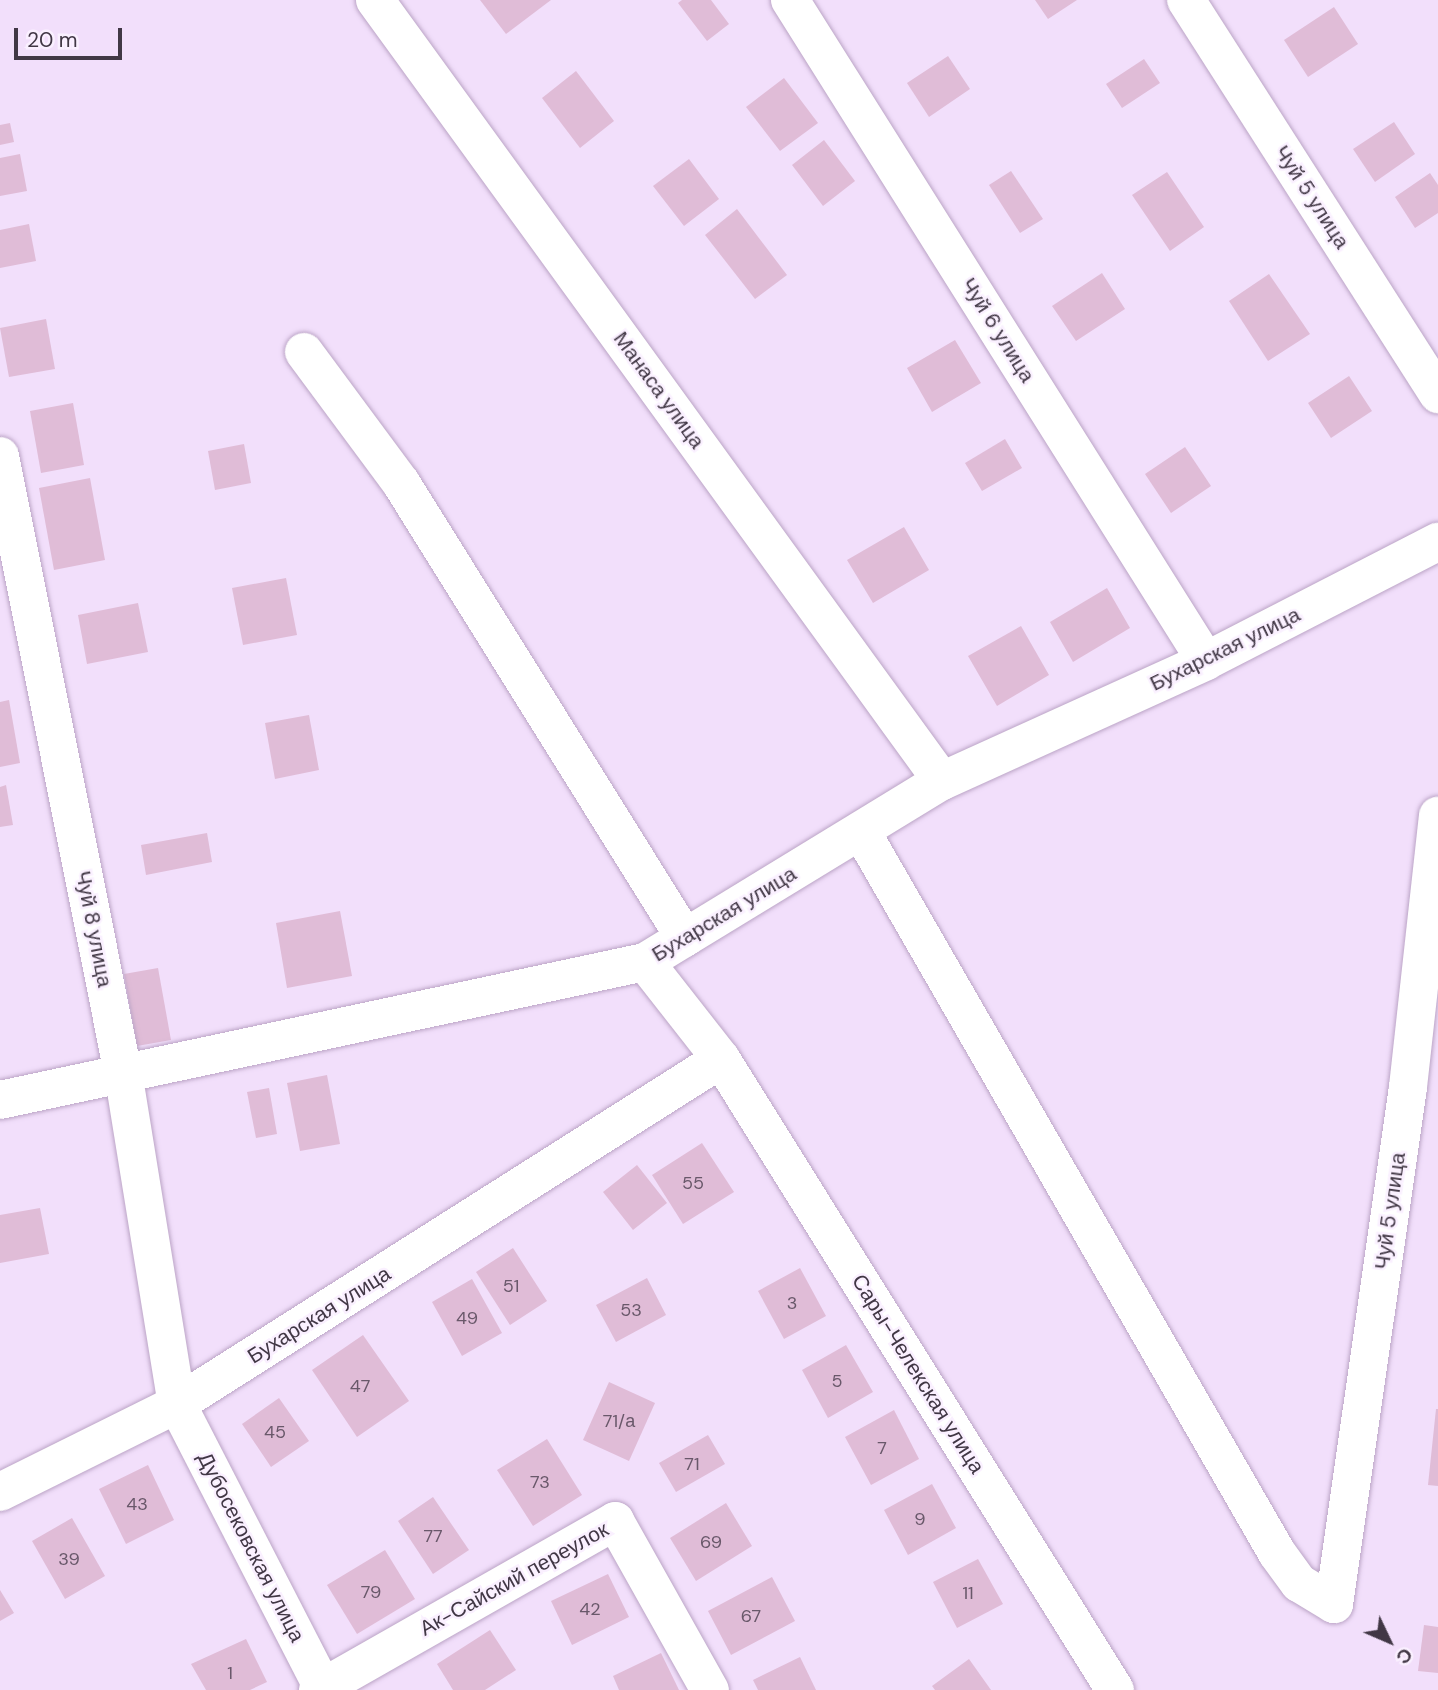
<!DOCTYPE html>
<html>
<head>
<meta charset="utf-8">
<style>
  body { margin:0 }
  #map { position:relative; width:1438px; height:1690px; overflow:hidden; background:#f2dffb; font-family:"DM Sans",sans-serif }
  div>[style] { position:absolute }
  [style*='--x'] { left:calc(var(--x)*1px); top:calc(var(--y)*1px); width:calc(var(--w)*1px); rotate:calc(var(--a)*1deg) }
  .building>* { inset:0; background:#e0bcd7 }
  .roads { filter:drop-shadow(0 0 2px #bba4c6) drop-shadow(0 0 2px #bba4c6) }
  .minor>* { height:38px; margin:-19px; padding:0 19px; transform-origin:19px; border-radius:19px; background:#fff }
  span { translate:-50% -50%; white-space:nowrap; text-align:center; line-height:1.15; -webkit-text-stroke:5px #faf0ff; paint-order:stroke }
  .number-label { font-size:18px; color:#69586a }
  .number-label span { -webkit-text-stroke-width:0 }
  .street-label { font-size:21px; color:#413745 }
  .north { position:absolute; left:1354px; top:1606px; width:70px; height:70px; -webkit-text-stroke:5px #faf0ff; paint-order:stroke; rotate:134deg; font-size:19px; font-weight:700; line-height:28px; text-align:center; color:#413745 }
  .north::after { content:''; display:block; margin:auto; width:24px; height:32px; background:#413745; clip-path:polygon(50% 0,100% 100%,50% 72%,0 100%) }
  .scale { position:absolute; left:14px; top:28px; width:108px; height:32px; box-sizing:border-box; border:4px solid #413745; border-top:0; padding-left:9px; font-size:21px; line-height:24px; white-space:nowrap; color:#413745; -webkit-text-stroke:5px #faf0ff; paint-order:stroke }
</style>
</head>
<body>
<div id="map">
  <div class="building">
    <i style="clip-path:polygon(480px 0,551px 0,506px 34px)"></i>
    <i style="clip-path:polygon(682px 0,711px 0,729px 24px,707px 41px,678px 3px)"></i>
    <i style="clip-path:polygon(1035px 0,1077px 0,1048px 19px)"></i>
    <i style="clip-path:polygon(1334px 7px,1358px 44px,1308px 77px,1284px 40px)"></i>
    <i style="clip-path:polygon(948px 56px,970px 89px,929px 117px,907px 83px)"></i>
    <i style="clip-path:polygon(1144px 59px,1160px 83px,1122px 108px,1106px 84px)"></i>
    <i style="clip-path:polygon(576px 71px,614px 121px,580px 148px,542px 98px)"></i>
    <i style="clip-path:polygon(784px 78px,818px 123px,780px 151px,746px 107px)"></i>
    <i style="clip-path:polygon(1394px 122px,1415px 154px,1375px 182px,1353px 149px)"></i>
    <i style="clip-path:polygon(10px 123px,14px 142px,0 145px,0 125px)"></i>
    <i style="clip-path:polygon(824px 140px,855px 181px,823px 206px,792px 165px)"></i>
    <i style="clip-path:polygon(20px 154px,27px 191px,0 196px,0 158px)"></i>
    <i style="clip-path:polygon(689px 159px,719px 199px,684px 226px,653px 186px)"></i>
    <i style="clip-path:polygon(1011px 171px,1043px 219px,1020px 233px,989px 185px)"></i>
    <i style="clip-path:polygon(1167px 172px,1204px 227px,1170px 251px,1132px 195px)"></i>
    <i style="clip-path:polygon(1430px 173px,1438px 185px,1438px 213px,1415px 228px,1395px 197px)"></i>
    <i style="clip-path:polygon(737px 209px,787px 275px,755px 299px,705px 235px)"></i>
    <i style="clip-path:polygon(29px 224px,36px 261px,0 268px,0 230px)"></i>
    <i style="clip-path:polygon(1102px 273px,1125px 309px,1076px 341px,1052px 306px)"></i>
    <i style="clip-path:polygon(1269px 274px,1310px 334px,1268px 361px,1229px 301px)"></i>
    <i style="clip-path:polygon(46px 319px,55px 369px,9px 377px,0 328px)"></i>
    <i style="clip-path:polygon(955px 340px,981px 383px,932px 412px,907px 368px)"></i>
    <i style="clip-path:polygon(1349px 376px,1372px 411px,1331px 438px,1308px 403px)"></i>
    <i style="clip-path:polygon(73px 403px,84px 465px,41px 473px,30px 411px)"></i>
    <i style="clip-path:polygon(1005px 439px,1022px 468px,982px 491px,965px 463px)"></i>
    <i style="clip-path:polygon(244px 444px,251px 483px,215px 490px,208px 451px)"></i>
    <i style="clip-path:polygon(1185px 447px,1211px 486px,1171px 513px,1145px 474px)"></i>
    <i style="clip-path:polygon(90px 478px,105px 560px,54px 570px,39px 488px)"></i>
    <i style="clip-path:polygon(904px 527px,929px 570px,873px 603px,847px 560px)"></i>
    <i style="clip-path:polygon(286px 578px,297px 635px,243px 645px,232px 588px)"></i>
    <i style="clip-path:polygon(1107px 588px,1130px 628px,1073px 662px,1050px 622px)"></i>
    <i style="clip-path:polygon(138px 603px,148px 652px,87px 664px,78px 615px)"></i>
    <i style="clip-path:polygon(1021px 626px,1049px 675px,997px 706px,968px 656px)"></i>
    <i style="clip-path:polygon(9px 700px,20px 763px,0 767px,0 702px)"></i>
    <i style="clip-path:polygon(309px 715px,319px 770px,275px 779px,265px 723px)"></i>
    <i style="clip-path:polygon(6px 785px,13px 825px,0 827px,0 787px)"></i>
    <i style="clip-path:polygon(207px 833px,212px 862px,146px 875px,141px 845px)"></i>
    <i style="clip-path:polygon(340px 911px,352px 976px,287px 988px,276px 923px)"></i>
    <i style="clip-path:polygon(158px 968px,171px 1040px,137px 1046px,124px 974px)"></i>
    <i style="clip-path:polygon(327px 1075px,340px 1144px,300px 1151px,287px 1083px)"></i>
    <i style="clip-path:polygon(269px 1088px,277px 1134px,256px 1138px,247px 1092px)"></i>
    <i style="clip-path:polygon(702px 1143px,734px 1192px,683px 1224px,652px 1175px)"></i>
    <i style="clip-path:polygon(637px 1165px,667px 1203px,633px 1230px,603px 1192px)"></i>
    <i style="clip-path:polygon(40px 1208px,49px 1254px,0 1263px,0 1215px)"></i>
    <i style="clip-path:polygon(513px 1248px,547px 1301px,510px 1325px,476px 1272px)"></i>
    <i style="clip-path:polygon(800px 1268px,826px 1316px,784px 1339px,758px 1291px)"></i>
    <i style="clip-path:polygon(647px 1278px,666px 1315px,616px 1342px,596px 1305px)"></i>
    <i style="clip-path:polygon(472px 1279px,502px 1333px,462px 1356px,432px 1302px)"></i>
    <i style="clip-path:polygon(363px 1335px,409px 1401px,357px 1437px,312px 1370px)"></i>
    <i style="clip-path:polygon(846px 1345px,873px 1392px,828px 1418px,802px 1370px)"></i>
    <i style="clip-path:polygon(609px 1382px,655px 1403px,629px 1461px,583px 1440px)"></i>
    <i style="clip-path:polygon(279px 1398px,309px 1441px,271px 1467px,242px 1424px)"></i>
    <i style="clip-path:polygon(1436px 1409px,1438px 1409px,1438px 1486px,1428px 1485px)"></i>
    <i style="clip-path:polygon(894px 1410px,919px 1459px,871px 1485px,845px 1437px)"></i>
    <i style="clip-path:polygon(708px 1435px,725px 1464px,676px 1492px,659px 1463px)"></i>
    <i style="clip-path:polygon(547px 1439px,582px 1495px,533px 1526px,497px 1470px)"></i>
    <i style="clip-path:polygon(148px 1465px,174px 1520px,126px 1544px,99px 1489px)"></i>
    <i style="clip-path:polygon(932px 1484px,956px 1528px,908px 1555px,884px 1510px)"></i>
    <i style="clip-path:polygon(433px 1497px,469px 1550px,433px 1574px,398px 1521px)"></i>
    <i style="clip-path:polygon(726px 1503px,752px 1546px,696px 1581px,670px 1538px)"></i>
    <i style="clip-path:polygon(72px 1518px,105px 1576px,65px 1599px,32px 1541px)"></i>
    <i style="clip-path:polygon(385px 1550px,415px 1599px,357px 1634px,327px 1585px)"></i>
    <i style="clip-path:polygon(978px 1559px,1003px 1604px,957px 1628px,933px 1582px)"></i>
    <i style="clip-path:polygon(608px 1574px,629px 1617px,572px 1645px,551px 1601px)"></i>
    <i style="clip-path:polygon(772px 1577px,795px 1621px,731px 1655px,708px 1611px)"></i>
    <i style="clip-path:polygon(0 1590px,14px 1613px,0 1621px)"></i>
    <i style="clip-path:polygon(1424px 1625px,1438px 1627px,1438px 1673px,1418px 1671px)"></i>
    <i style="clip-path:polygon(490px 1630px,516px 1670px,485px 1690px,453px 1690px,437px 1664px)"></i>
    <i style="clip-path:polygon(246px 1639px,267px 1682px,250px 1690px,206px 1690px,191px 1664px)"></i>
    <i style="clip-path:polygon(661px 1653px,679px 1690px,619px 1690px,613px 1676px)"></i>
    <i style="clip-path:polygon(800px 1657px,816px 1690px,758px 1690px,753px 1680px)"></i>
    <i style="clip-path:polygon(969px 1659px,991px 1690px,935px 1690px,932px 1686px)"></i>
  </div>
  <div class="roads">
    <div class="minor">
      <i style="--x:375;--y:0;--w:965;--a:54.02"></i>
      <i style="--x:790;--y:0;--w:781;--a:57.82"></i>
      <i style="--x:1186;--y:0;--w:468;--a:57.4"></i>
      <i style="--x:304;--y:352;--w:163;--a:53.5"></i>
      <i style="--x:401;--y:483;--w:536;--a:58.03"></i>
      <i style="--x:0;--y:456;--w:634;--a:78.73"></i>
      <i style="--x:124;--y:1078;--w:330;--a:80.8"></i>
      <i style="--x:177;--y:1404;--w:322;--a:62.8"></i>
      <i style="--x:861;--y:831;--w:833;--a:60.05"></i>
      <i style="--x:1277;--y:1553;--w:37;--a:54"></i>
      <i style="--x:1299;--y:1583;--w:41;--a:31"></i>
      <i style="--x:1334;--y:1604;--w:522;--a:-81.85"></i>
      <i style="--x:1408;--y:1087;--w:273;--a:-83.7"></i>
      <i style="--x:0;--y:1100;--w:660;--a:-12.08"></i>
      <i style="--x:0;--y:1492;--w:198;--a:-26.4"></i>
      <i style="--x:177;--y:1404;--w:644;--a:-32.38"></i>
      <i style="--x:318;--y:1690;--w:342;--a:-29.6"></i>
      <i style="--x:615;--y:1521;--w:194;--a:60.7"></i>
      <i style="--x:1115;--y:1690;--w:744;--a:-121.98"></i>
      <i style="--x:721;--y:1059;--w:123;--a:-128.1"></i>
      <i style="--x:645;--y:962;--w:348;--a:-31.4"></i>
      <i style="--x:942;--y:781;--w:290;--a:-24.4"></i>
      <i style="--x:1206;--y:661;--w:261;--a:-27.2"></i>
    </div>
  </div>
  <div class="number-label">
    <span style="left:693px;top:1183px">55</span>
    <span style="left:511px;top:1286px">51</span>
    <span style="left:792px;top:1303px">3</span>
    <span style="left:631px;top:1310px">53</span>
    <span style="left:467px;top:1318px">49</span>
    <span style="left:837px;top:1381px">5</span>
    <span style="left:360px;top:1386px">47</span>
    <span style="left:619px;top:1421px">71/а</span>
    <span style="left:275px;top:1432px">45</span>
    <span style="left:882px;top:1448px">7</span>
    <span style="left:692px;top:1464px">71</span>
    <span style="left:540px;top:1482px">73</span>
    <span style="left:137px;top:1504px">43</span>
    <span style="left:920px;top:1519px">9</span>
    <span style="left:433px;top:1536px">77</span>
    <span style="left:711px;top:1542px">69</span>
    <span style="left:69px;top:1559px">39</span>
    <span style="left:371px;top:1592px">79</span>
    <span style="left:968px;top:1593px">11</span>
    <span style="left:590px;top:1609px">42</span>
    <span style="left:751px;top:1616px">67</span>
    <span style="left:230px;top:1673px">1</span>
  </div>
  <div class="street-label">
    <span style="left:1312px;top:197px;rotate:57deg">Чуй 5 улица</span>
    <span style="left:998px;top:330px;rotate:58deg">Чуй 6 улица</span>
    <span style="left:659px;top:390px;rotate:54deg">Манаса улица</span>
    <span style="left:1225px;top:649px;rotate:-26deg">Бухарская улица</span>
    <span style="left:724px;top:914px;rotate:-31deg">Бухарская улица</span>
    <span style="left:94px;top:929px;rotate:79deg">Чуй 8 улица</span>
    <span style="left:1390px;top:1211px;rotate:-82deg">Чуй 5 улица</span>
    <span style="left:319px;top:1315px;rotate:-32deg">Бухарская улица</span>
    <span style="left:918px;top:1374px;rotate:58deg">Сары-Челекская улица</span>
    <span style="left:251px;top:1547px;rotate:63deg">Дубосековская улица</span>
    <span style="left:514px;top:1579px;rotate:-29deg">Ак-Сайский переулок</span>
  </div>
  <div class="north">С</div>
  <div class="scale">20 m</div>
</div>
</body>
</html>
